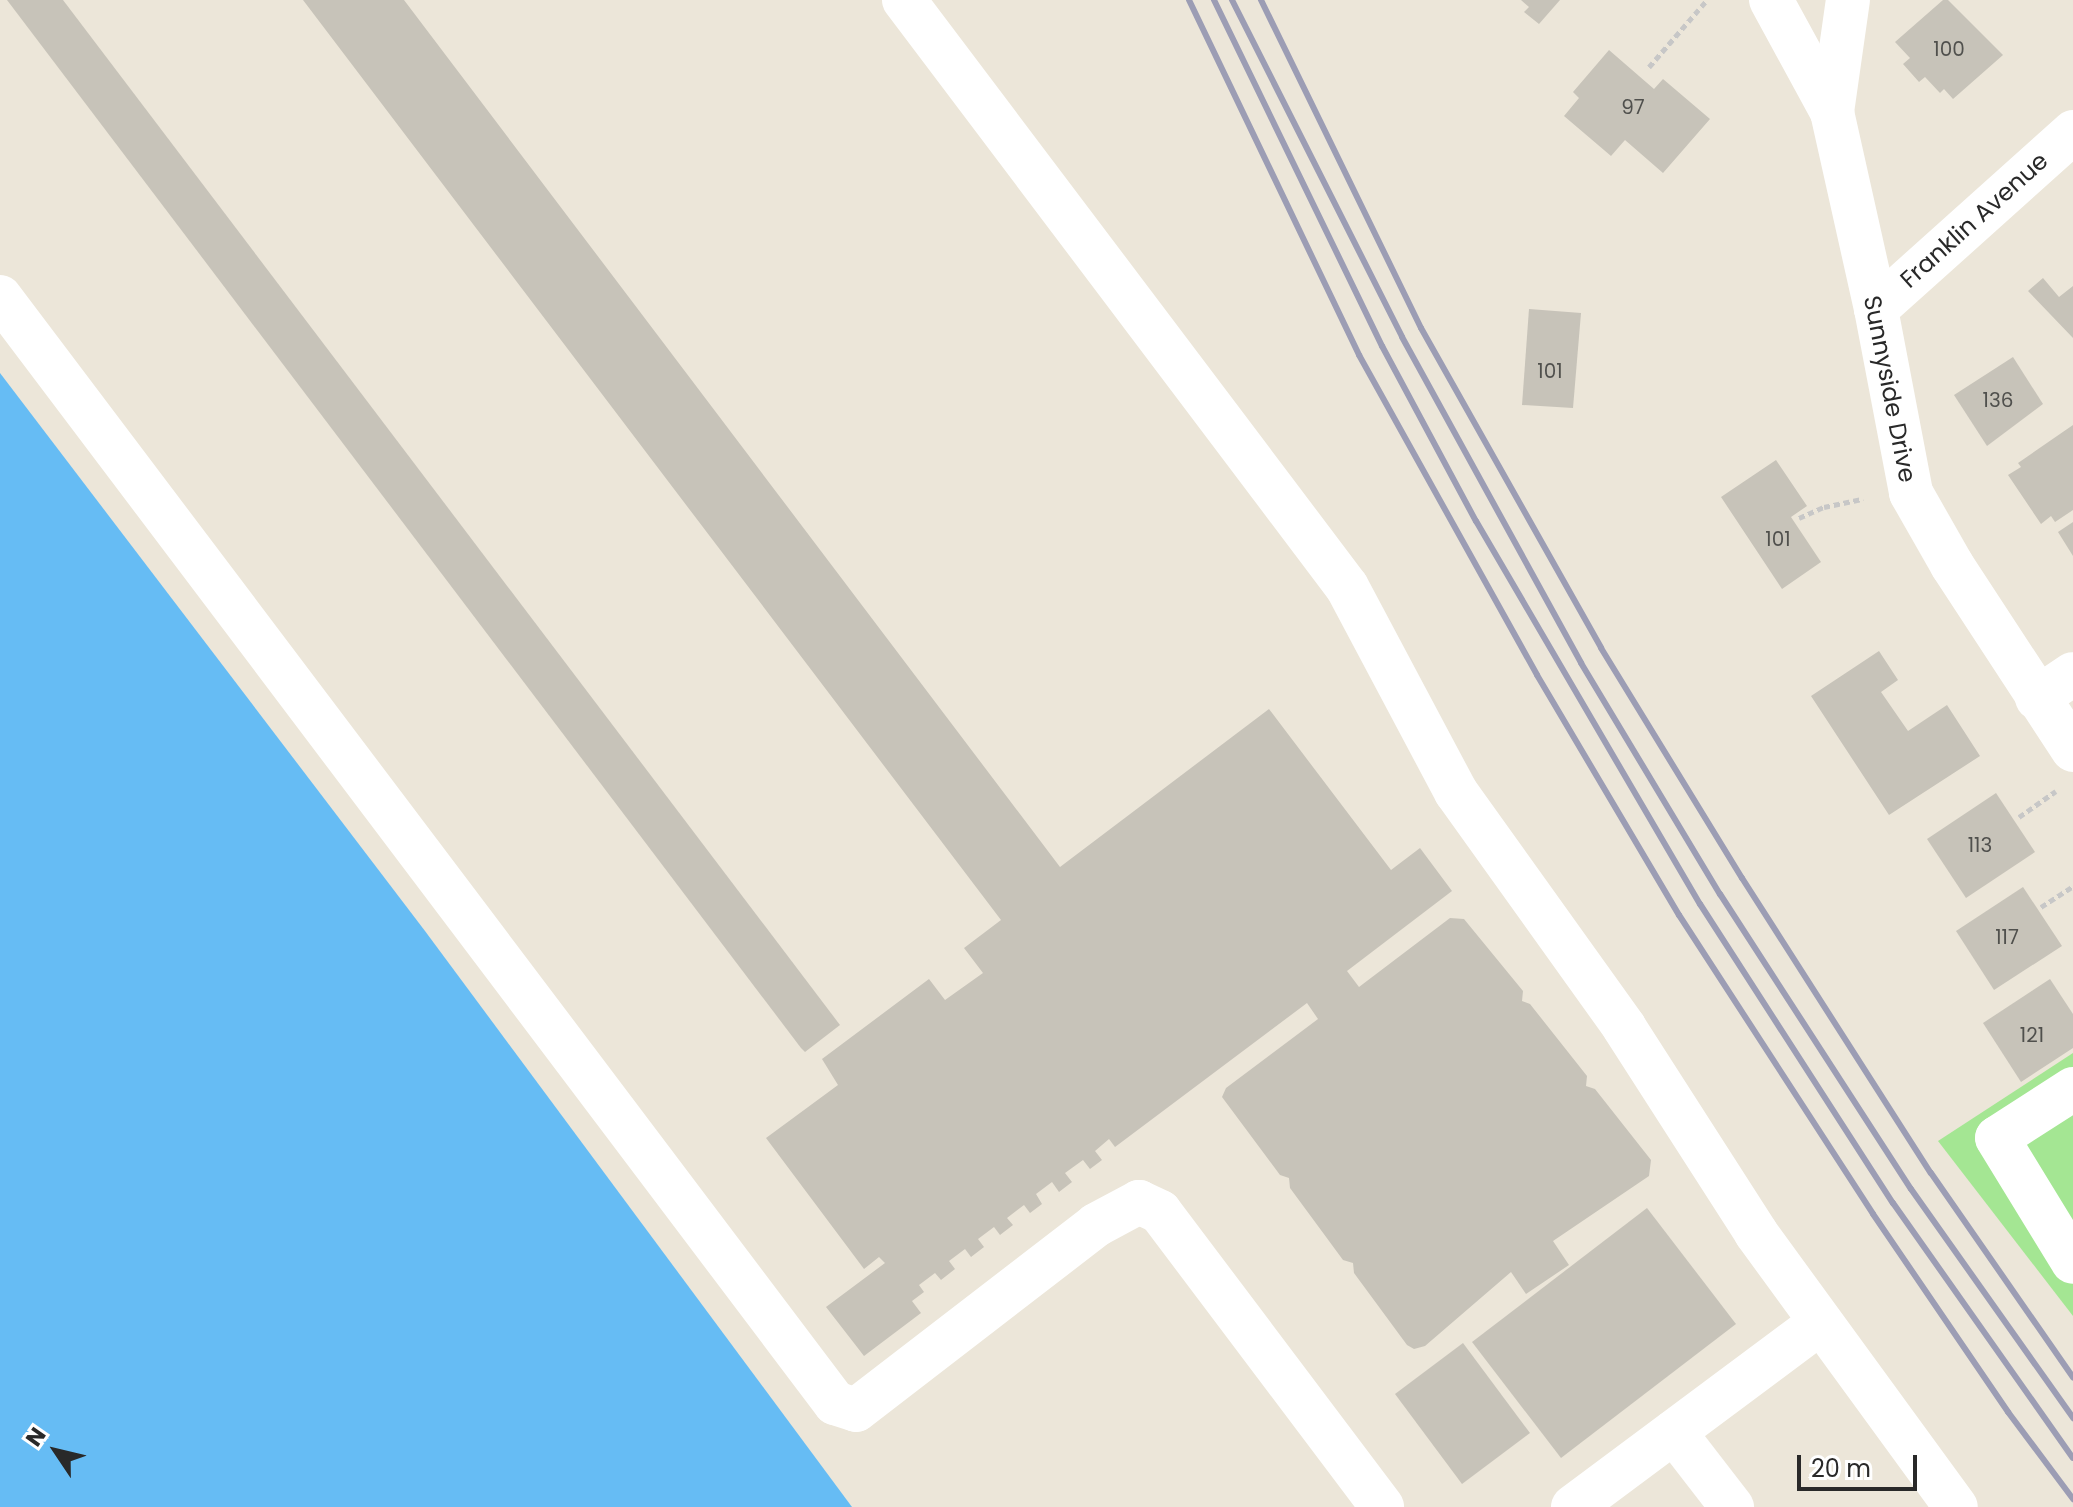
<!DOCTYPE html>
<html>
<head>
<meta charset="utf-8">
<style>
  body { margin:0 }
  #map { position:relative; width:2073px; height:1507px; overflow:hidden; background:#ece6d9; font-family:Poppins,sans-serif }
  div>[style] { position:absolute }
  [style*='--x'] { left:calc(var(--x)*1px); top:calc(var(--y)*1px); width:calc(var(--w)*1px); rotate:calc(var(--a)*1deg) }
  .green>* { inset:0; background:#a4e693 }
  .water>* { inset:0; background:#66bcf4 }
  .building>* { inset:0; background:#c7c3b9 }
  .path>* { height:5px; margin-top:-2.5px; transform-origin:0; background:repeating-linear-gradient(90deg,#c7c7c7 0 6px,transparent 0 10px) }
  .minor>* { height:44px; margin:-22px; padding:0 22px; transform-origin:22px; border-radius:22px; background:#fff }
  .rail>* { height:6px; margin:-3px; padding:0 3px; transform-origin:3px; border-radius:3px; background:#9c9db4 }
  span { translate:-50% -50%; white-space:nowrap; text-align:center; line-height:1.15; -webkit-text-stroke:6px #fff; paint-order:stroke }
  .number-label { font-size:20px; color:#50504d }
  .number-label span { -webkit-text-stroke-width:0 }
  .street-label { font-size:24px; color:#292929 }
  .north { position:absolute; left:16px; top:1411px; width:80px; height:80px; -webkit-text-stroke:6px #fff; paint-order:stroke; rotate:305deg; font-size:22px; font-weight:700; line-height:32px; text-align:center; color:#292929 }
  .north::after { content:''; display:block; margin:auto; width:28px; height:36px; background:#292929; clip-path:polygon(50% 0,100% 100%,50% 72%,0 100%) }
  .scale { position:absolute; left:1797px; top:1455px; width:120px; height:36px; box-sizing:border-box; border:4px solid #292929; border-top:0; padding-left:10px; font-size:24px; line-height:28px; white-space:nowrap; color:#292929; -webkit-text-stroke:6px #fff; paint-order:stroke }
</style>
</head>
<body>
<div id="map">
  <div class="green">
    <i style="clip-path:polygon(2073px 1053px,2073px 1316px,1938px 1141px)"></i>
  </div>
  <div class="water">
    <i style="clip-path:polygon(0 373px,425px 931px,852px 1507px,0 1507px)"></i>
  </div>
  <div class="building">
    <i style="clip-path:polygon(7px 0,63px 0,840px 1025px,805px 1052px,801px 1048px)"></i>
    <i style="clip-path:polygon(303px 0,404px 0,1060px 867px,1269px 709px,1391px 870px,1420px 848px,1452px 891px,1347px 971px,1359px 987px,1450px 918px,1464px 919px,1523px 991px,1522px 1001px,1530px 1004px,1587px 1076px,1586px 1086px,1595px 1089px,1651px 1160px,1649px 1176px,1553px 1241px,1569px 1265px,1526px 1294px,1511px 1272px,1425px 1346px,1414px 1349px,1407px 1345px,1354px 1273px,1353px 1263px,1343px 1260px,1290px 1188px,1289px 1178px,1280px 1175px,1222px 1097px,1226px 1088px,1318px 1019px,1307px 1003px,1115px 1147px,1109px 1139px,1095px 1151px,1102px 1160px,1090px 1169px,1083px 1160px,1065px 1173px,1072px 1182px,1059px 1192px,1052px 1182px,1036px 1194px,1042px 1204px,1030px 1213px,1024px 1205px,1007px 1218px,1013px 1225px,1000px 1235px,994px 1227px,978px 1239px,984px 1247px,971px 1257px,965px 1249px,949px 1261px,955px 1269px,941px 1280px,935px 1273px,919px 1285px,924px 1292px,912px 1301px,921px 1313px,864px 1356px,826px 1307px,885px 1263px,879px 1257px,864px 1269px,766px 1138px,838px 1085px,822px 1059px,929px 979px,945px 1000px,983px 973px,964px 948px,1001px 920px)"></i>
    <i style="clip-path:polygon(1521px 0,1560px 0,1539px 24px,1524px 12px,1529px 7px)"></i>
    <i style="clip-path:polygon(1943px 0,1948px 0,2003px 55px,1953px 99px,1944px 89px,1940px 93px,1925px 77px,1919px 82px,1903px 64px,1910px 58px,1895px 42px)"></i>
    <i style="clip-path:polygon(1609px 50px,1654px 89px,1663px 79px,1710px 119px,1663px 173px,1625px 140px,1611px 156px,1564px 116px,1579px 98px,1573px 92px)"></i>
    <i style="clip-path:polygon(2043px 278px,2059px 297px,2073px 286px,2073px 338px,2028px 291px)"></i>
    <i style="clip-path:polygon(1529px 309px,1581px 313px,1573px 408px,1522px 405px)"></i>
    <i style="clip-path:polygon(2013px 357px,2043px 404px,1987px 446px,1954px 395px)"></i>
    <i style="clip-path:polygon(2073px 425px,2073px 510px,2055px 522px,2051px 516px,2041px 524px,2008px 475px,2021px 467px,2018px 463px)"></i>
    <i style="clip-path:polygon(1776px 460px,1807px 506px,1791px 517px,1821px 562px,1782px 589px,1721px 497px)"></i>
    <i style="clip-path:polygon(2073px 522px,2073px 556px,2058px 532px)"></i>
    <i style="clip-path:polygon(1879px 651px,1898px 680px,1881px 692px,1908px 731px,1947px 705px,1980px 756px,1889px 815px,1811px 696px)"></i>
    <i style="clip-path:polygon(1996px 793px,2035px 852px,1966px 898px,1927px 839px)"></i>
    <i style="clip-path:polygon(2023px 887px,2062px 946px,1994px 990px,1956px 931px)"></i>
    <i style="clip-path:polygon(2050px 979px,2073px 1014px,2073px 1048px,2021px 1082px,1983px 1023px)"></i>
    <i style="clip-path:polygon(1647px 1208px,1736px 1324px,1561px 1458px,1472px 1342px)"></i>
    <i style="clip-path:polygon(1463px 1343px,1530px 1433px,1462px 1484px,1395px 1394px)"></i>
  </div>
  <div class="path">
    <i style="--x:1649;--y:67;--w:89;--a:-49.1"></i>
    <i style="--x:1799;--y:518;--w:27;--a:-24"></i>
    <i style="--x:1824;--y:507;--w:40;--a:-12"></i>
    <i style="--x:2019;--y:817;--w:45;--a:-35.1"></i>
    <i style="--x:2041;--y:907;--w:38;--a:-33"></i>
  </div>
  <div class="minor">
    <i style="--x:904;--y:0;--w:735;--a:52.96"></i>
    <i style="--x:1347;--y:587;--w:232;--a:62"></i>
    <i style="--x:1456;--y:792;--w:289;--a:54.4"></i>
    <i style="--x:1624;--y:1027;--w:245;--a:57.3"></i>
    <i style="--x:1756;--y:1233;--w:339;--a:53.9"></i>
    <i style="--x:1771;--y:0;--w:128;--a:61.4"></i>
    <i style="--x:1832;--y:112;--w:202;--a:77.4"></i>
    <i style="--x:1876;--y:309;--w:187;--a:79.2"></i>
    <i style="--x:1911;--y:493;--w:83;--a:60.3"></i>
    <i style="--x:1952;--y:565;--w:221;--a:56.8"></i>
    <i style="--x:1832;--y:112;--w:113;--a:-81.9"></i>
    <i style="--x:0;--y:297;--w:1386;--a:52.95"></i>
    <i style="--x:835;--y:1403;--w:22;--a:18"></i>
    <i style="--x:856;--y:1410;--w:303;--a:-37.6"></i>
    <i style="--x:1096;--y:1225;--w:49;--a:-28.1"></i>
    <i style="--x:1139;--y:1202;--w:23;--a:25"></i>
    <i style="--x:1160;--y:1212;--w:369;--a:53"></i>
    <i style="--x:1876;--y:309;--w:265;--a:-41.9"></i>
    <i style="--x:2037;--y:698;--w:43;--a:-33.7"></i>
    <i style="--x:2073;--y:1089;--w:90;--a:147.2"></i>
    <i style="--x:1997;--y:1138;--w:145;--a:58.5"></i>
    <i style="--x:1674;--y:1432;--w:95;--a:52.3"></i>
    <i style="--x:1573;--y:1507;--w:309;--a:-36.7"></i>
  </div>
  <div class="rail">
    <i style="--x:1189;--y:0;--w:394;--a:64.4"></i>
    <i style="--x:1359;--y:355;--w:366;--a:60.9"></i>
    <i style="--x:1537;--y:675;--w:279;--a:59.4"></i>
    <i style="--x:1679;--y:915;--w:356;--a:57"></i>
    <i style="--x:1873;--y:1214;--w:240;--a:55.7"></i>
    <i style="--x:2008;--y:1412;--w:109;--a:53.2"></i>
    <i style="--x:1214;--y:0;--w:385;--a:64.1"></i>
    <i style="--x:1382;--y:346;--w:199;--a:61.8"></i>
    <i style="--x:1476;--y:521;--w:444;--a:59.7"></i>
    <i style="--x:1700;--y:904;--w:356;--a:57.2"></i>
    <i style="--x:1893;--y:1203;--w:312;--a:54.8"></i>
    <i style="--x:1232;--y:0;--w:377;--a:63.2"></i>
    <i style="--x:1402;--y:337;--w:372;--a:61.2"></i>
    <i style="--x:1581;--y:663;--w:270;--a:59"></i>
    <i style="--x:1720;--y:894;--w:351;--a:57.1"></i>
    <i style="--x:1911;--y:1189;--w:281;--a:54.7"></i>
    <i style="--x:1261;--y:0;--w:365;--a:64"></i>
    <i style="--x:1421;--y:328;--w:367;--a:60.6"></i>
    <i style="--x:1601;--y:648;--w:270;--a:58.5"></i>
    <i style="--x:1742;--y:878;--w:350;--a:57.4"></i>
    <i style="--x:1931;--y:1173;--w:249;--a:55.2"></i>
  </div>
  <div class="number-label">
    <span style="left:1949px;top:49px">100</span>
    <span style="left:1633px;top:107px">97</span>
    <span style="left:1550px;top:371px">101</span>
    <span style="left:1998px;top:400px">136</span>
    <span style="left:1778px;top:539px">101</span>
    <span style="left:1980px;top:845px">113</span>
    <span style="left:2007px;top:937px">117</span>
    <span style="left:2032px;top:1035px">121</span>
  </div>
  <div class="street-label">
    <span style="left:1974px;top:220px;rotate:-42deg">Franklin Avenue</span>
    <span style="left:1890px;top:389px;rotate:79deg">Sunnyside Drive</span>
  </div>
  <div class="north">N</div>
  <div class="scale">20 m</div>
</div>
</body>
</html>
